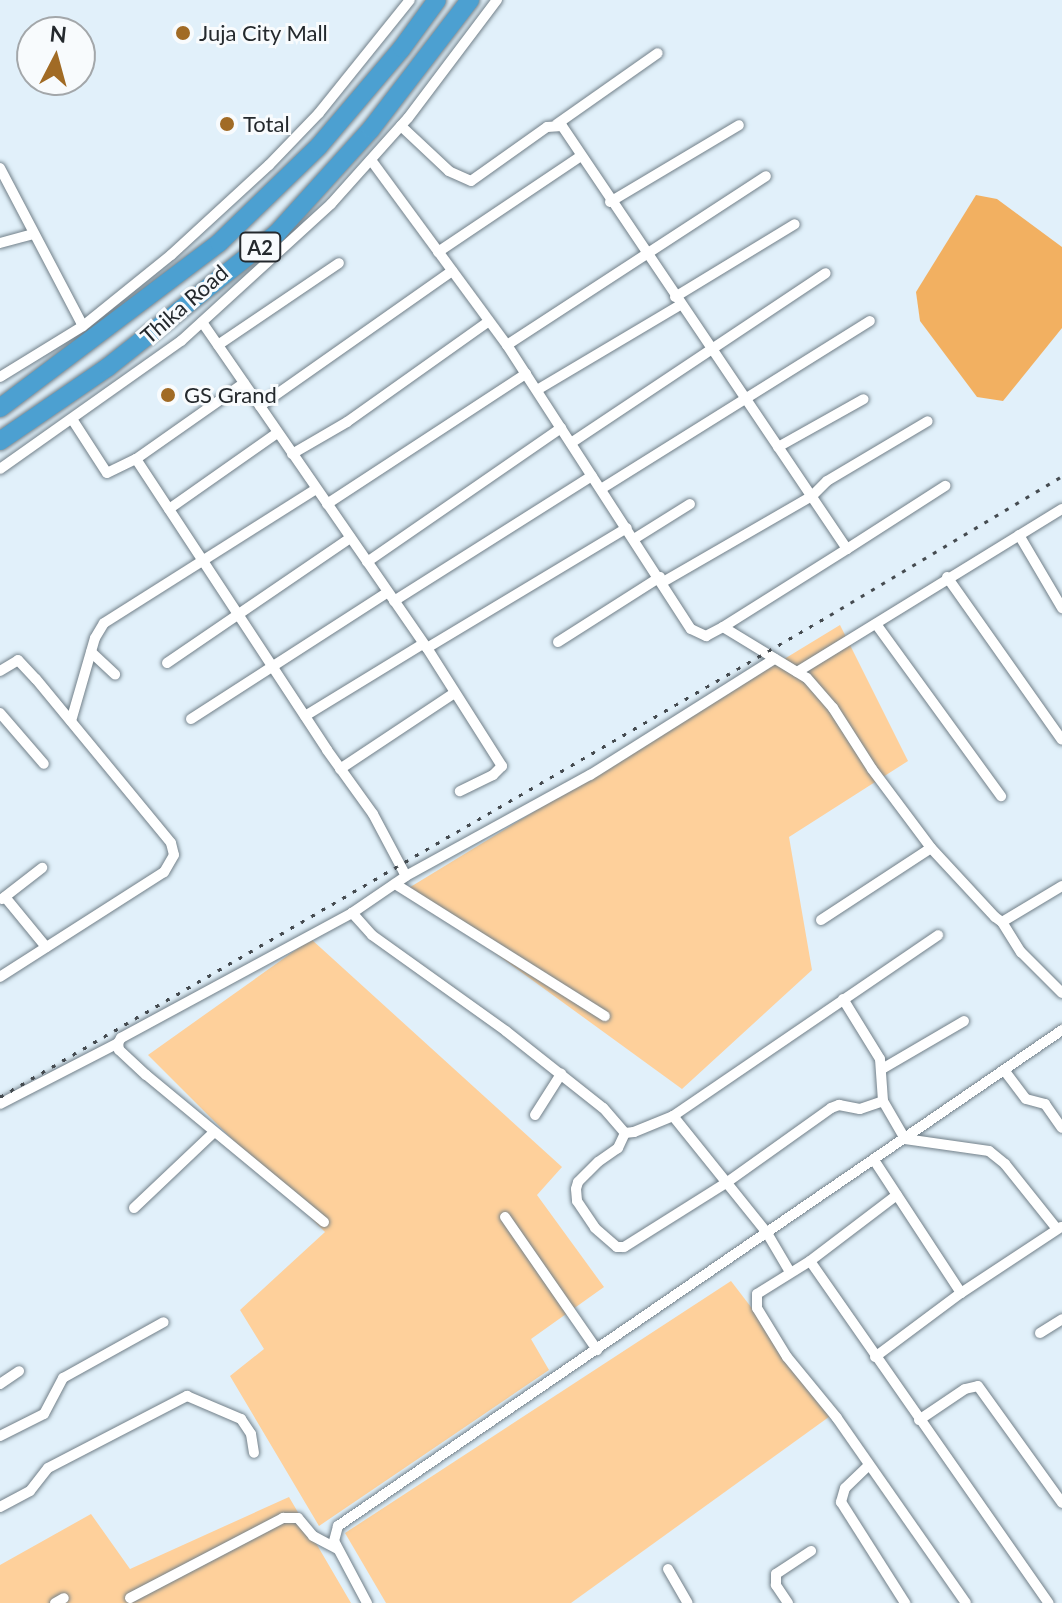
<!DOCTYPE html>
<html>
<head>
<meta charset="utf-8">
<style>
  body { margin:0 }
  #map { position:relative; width:1062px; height:1603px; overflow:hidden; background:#e1f0fa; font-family:Lato,sans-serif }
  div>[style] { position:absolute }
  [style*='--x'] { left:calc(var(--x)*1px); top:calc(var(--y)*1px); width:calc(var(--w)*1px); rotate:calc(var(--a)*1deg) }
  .green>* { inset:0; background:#fed09b }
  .water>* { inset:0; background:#f2b061 }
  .roads { filter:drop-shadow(0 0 2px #728089) drop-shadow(0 0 2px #728089) }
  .street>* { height:10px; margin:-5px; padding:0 5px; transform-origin:5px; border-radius:5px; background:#fff }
  .highway>* { height:18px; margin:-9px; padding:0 9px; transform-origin:9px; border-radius:9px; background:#4ca0d1 }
  .rail>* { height:3px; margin-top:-1.5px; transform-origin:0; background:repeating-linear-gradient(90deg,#454b50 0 4px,transparent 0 12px) }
  .dots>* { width:22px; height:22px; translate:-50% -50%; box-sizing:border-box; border:4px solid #f8fbfd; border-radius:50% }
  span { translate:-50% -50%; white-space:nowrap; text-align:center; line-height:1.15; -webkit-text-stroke:6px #f8fbfd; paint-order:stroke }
  .shield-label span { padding:2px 6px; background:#f8fbfd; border:2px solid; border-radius:6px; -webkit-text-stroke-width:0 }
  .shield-label { font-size:20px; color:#24292d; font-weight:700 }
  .poi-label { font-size:22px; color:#24292d }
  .left { translate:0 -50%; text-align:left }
  .street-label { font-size:22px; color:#24292d }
  .north { position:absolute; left:16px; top:16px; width:80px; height:80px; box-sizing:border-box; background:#f8fbfd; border:2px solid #a3a7aa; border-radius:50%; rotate:6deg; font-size:22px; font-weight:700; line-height:32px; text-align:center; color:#24292d }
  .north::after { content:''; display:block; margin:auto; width:28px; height:36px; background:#a16b25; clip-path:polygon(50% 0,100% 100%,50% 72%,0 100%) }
</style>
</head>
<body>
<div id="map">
  <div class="green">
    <i style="clip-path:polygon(840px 625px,908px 761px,789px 837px,812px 970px,682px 1089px,407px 889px)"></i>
    <i style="clip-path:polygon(311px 939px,562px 1167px,537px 1195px,604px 1287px,531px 1339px,549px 1370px,319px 1526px,230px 1376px,264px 1349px,240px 1310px,325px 1232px,148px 1055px)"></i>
    <i style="clip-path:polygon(731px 1281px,833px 1414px,571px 1603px,386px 1603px,345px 1533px)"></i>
    <i style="clip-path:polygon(289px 1497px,351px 1603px,0 1603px,0 1565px,91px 1514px,130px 1569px)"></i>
  </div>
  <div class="water">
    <i style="clip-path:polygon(976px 195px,997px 199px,1062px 247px,1062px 328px,1003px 401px,977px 397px,920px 321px,916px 292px)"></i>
  </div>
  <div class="roads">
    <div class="street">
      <i style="--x:557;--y:124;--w:123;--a:-35.1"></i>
      <i style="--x:371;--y:160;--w:230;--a:53.7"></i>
      <i style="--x:507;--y:345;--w:338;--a:57.1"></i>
      <i style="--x:691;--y:629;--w:17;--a:25"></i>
      <i style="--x:706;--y:636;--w:19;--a:-28"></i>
      <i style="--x:723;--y:627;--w:146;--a:-32.2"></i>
      <i style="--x:847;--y:549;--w:510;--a:-123.97"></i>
      <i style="--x:562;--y:126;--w:15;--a:176"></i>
      <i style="--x:547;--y:127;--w:93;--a:144.6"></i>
      <i style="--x:471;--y:181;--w:24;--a:-156"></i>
      <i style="--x:449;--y:171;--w:66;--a:-136.8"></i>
      <i style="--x:0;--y:168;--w:178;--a:62.3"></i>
      <i style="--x:610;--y:202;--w:150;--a:-30.8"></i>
      <i style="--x:0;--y:243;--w:34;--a:-15"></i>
      <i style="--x:438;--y:252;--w:172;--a:-33.9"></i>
      <i style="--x:675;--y:297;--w:140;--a:-31.3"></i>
      <i style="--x:202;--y:322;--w:396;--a:55.4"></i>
      <i style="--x:427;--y:648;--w:140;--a:57.6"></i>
      <i style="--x:502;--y:766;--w:13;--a:135"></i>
      <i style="--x:493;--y:775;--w:37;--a:154"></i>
      <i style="--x:218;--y:345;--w:146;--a:-34.1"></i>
      <i style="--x:507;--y:345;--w:309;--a:-33.1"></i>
      <i style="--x:0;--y:377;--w:97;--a:-31.6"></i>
      <i style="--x:83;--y:326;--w:113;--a:-38.9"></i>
      <i style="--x:171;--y:255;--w:133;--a:-42.6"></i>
      <i style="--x:269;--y:165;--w:72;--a:-46.1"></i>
      <i style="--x:319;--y:113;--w:145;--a:-51.2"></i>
      <i style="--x:537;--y:390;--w:166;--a:-30.7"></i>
      <i style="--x:260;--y:406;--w:235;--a:-35.1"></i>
      <i style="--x:72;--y:419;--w:64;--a:57.1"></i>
      <i style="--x:107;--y:473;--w:32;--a:-26"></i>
      <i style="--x:136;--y:459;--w:348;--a:56.7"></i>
      <i style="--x:327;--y:750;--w:79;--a:54.3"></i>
      <i style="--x:373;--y:814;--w:70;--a:62"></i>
      <i style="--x:571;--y:443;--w:306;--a:-33.7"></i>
      <i style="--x:778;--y:447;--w:98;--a:-29.2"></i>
      <i style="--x:292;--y:454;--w:64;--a:-30.2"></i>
      <i style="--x:347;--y:422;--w:174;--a:-35.4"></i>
      <i style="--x:136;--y:459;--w:132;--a:-35.1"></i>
      <i style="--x:0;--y:469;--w:222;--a:-35.3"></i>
      <i style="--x:181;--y:341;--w:203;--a:-42.4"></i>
      <i style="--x:331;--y:204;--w:115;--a:-48.2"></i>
      <i style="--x:408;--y:118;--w:148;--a:-53"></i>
      <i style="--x:601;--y:489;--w:317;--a:-32"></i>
      <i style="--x:327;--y:504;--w:238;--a:-33.2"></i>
      <i style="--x:169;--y:509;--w:132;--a:-35.1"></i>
      <i style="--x:1019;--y:535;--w:85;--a:59.5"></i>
      <i style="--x:634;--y:539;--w:66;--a:-32"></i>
      <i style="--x:847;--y:549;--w:117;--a:-32.7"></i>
      <i style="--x:367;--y:562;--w:236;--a:-34.6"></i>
      <i style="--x:947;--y:577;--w:199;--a:54.8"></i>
      <i style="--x:663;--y:582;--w:172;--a:-30"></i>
      <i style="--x:812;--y:496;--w:21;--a:-45"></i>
      <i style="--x:827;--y:481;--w:117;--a:-30.7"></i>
      <i style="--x:394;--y:601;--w:234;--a:-32.3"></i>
      <i style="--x:876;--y:624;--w:213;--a:54"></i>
      <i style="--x:723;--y:627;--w:98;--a:31.3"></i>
      <i style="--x:807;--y:678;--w:40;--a:49"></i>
      <i style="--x:833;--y:708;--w:72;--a:57.4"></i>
      <i style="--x:872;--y:769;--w:99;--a:53.2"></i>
      <i style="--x:931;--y:848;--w:94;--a:47.2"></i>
      <i style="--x:995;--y:917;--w:9;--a:36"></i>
      <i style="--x:1002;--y:922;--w:70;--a:-31"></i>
      <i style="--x:558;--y:642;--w:121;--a:-32.5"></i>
      <i style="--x:427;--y:648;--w:233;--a:-31"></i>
      <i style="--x:91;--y:652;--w:33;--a:43"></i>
      <i style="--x:167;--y:663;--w:222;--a:-34.3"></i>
      <i style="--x:0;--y:671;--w:21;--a:-31"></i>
      <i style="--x:18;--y:660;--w:26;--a:47"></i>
      <i style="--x:36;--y:679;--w:212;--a:50.5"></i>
      <i style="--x:171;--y:843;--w:12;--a:76"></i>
      <i style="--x:174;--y:855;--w:20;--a:120"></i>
      <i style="--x:164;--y:872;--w:195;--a:147.4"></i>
      <i style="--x:797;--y:672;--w:311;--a:-31.6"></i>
      <i style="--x:0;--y:713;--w:67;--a:49.2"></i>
      <i style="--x:305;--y:716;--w:138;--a:-31.4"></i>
      <i style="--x:191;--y:719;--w:234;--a:-32.8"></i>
      <i style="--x:71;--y:721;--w:86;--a:-73.9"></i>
      <i style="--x:95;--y:638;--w:17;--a:-59"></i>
      <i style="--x:104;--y:623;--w:251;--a:-32.3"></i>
      <i style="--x:340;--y:769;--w:136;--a:-33.6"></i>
      <i style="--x:395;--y:884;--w:248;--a:32.2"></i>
      <i style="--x:5;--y:897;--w:65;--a:50.6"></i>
      <i style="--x:2;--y:899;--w:51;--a:-37.8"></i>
      <i style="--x:821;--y:920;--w:131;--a:-33.2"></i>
      <i style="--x:1002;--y:922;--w:36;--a:58"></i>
      <i style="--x:1021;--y:952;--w:58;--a:45"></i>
      <i style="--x:843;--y:999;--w:70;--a:58.3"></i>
      <i style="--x:880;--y:1059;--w:42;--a:85.9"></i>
      <i style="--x:883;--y:1101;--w:44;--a:59.9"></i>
      <i style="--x:905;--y:1139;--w:85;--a:8.1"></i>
      <i style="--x:989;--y:1151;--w:21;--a:39"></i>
      <i style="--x:1005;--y:1164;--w:83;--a:51.3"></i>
      <i style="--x:882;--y:1069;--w:95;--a:-30.3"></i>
      <i style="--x:1004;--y:1070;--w:36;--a:53"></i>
      <i style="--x:1026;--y:1099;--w:20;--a:15"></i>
      <i style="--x:1045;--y:1104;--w:29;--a:55"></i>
      <i style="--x:0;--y:1104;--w:133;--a:-27.3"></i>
      <i style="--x:535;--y:1115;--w:49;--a:-57.6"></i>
      <i style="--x:673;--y:1116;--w:321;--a:-34.3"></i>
      <i style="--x:625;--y:1133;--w:33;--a:-131"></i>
      <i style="--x:603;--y:1108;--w:124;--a:-141.6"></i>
      <i style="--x:506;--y:1031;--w:165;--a:-144.4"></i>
      <i style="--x:372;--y:935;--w:30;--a:-132"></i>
      <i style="--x:352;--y:913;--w:65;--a:-34.4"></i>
      <i style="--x:406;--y:876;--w:210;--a:-28.8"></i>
      <i style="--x:590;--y:775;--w:218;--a:-32.2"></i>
      <i style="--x:625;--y:1133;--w:17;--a:115"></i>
      <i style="--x:618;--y:1148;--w:24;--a:145"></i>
      <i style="--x:598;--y:1162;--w:28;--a:135"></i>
      <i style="--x:578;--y:1182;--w:7;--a:106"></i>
      <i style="--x:576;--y:1189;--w:12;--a:85"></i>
      <i style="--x:577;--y:1201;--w:32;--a:56"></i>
      <i style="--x:595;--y:1228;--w:29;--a:41"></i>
      <i style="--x:617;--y:1247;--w:7;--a:0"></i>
      <i style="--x:624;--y:1247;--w:120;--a:-32.1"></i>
      <i style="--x:726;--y:1183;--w:129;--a:-35.5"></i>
      <i style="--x:831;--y:1108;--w:9;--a:-21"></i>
      <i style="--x:839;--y:1105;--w:21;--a:11"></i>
      <i style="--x:860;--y:1109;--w:24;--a:-19"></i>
      <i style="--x:625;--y:1133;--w:9;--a:-6"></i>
      <i style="--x:634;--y:1132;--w:42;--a:-22.3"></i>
      <i style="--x:673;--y:1116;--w:150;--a:51.2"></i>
      <i style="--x:767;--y:1233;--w:45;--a:59.5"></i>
      <i style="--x:874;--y:1160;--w:159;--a:56.8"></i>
      <i style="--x:961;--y:1293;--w:120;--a:-33.4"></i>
      <i style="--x:134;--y:1208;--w:110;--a:-43.5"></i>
      <i style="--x:505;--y:1217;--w:162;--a:55.3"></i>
      <i style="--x:324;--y:1222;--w:231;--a:-140.4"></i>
      <i style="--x:146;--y:1075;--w:37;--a:-137"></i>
      <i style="--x:119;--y:1050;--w:7;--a:-98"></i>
      <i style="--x:118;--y:1043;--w:6;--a:-59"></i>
      <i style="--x:121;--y:1038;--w:263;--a:-28.4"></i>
      <i style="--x:810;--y:1261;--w:109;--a:-37.2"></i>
      <i style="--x:1040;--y:1333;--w:26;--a:-32"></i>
      <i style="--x:875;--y:1357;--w:107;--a:-36.7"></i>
      <i style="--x:0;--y:1384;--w:23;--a:-34"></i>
      <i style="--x:919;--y:1420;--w:55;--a:-34"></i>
      <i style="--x:965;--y:1389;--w:13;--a:-13"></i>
      <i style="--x:978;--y:1386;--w:144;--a:54.3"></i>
      <i style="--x:0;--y:1436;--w:49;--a:-26.6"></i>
      <i style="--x:44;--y:1414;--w:41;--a:-62.2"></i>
      <i style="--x:63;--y:1378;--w:115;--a:-29"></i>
      <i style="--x:869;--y:1465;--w:33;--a:136"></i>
      <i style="--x:845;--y:1488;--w:15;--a:106"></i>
      <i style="--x:841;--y:1502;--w:120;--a:57.6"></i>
      <i style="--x:0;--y:1507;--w:34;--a:-28"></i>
      <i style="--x:30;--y:1491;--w:29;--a:-52"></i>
      <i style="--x:48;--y:1468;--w:157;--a:-27.4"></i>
      <i style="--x:187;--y:1396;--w:59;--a:23.1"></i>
      <i style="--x:241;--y:1419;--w:18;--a:56"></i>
      <i style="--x:251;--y:1434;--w:19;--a:81"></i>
      <i style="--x:668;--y:1569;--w:39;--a:60"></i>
      <i style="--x:130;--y:1598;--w:173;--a:-27.6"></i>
      <i style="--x:283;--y:1518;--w:15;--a:0"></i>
      <i style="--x:298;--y:1518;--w:23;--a:50"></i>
      <i style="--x:313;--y:1536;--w:27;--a:28"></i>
      <i style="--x:55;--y:1603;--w:10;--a:-29"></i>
      <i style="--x:367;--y:1603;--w:70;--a:-118"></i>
      <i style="--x:334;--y:1541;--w:16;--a:-75"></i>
      <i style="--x:338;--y:1526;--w:878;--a:-34.41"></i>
      <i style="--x:788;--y:1603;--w:22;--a:-124"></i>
      <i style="--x:776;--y:1585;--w:11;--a:-90"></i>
      <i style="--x:776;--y:1574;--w:42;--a:-33.3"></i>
      <i style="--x:966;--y:1603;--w:226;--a:-124.9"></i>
      <i style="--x:837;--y:1418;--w:79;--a:-129.3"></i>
      <i style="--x:787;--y:1357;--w:57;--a:-121.5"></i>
      <i style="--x:757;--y:1308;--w:14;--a:-90"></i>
      <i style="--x:757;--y:1294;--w:62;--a:-31.9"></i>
      <i style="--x:810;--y:1261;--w:417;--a:55.1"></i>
    </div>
    <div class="highway">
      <i style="--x:0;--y:408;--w:274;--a:-37"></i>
      <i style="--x:219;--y:243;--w:139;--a:-44.1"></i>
      <i style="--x:319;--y:146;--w:128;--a:-49.7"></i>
      <i style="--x:402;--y:48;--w:59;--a:-53.9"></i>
      <i style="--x:0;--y:441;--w:131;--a:-34.4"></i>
      <i style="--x:108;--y:367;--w:216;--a:-38.4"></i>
      <i style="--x:277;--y:233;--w:140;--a:-47.9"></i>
      <i style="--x:371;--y:129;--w:163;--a:-52.5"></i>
    </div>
  </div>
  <div class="rail">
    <i style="--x:0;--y:1097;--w:960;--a:-30.14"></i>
    <i style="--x:830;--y:615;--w:270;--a:-30.9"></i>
  </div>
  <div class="dots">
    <i style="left:183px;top:33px;background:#a16b25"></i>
    <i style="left:227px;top:124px;background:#a16b25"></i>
    <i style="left:168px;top:395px;background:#a16b25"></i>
  </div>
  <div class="shield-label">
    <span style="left:260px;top:247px">A2</span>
  </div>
  <div class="poi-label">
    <span class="left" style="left:199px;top:33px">Juja City Mall</span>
    <span class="left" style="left:243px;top:124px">Total</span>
    <span class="left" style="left:184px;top:395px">GS Grand</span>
  </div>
  <div class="street-label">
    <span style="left:184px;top:304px;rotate:-41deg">Thika Road</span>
  </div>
  <div class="north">N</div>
</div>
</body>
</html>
